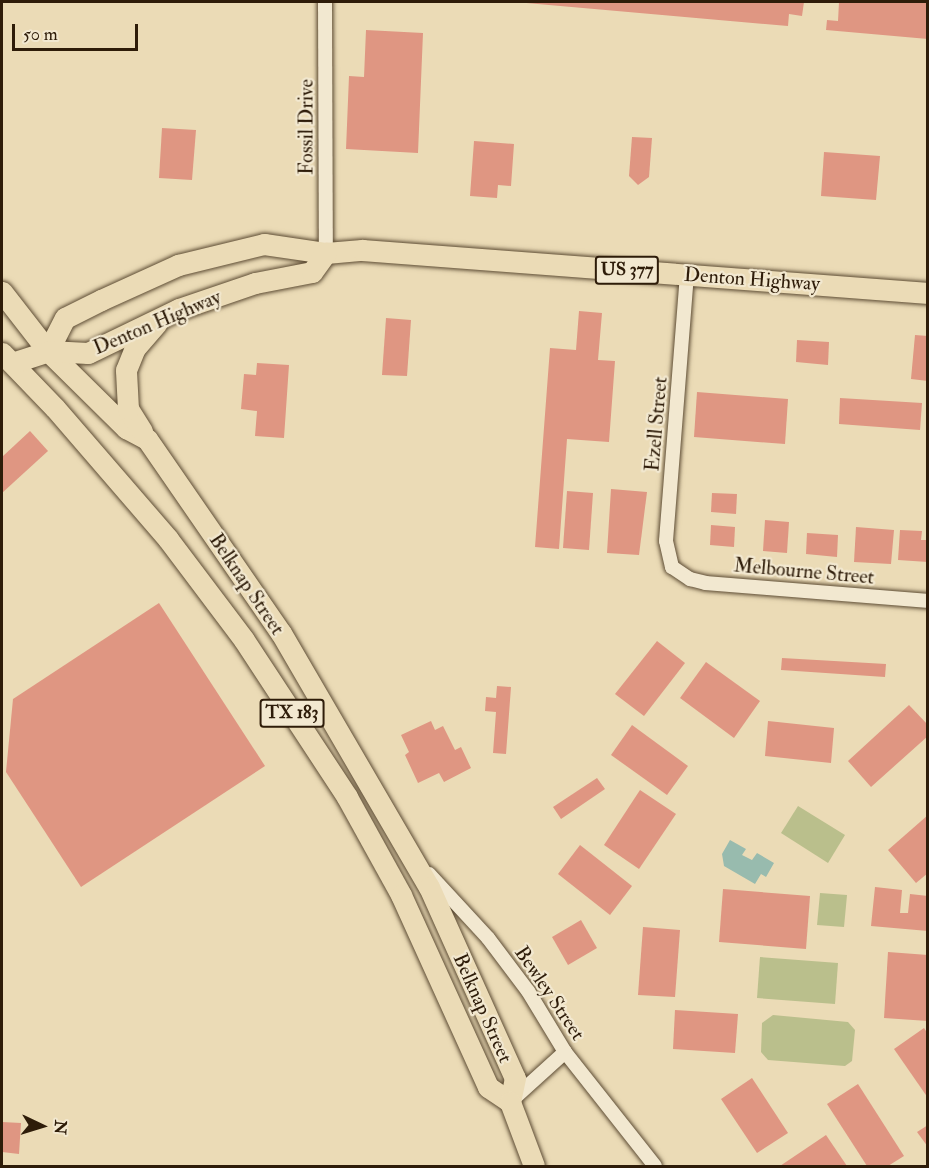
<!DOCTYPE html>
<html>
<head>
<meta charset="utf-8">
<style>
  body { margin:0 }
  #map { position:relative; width:929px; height:1168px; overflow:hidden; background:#ebdbb6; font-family:"IM FELL Double Pica",serif }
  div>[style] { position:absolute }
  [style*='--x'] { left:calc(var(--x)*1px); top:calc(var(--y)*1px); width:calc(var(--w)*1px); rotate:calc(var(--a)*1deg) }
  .green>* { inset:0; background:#babf8c }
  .water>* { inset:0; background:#98bbae }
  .building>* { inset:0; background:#df9682 }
  .roads { filter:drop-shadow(0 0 2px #5d4c34) drop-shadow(0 0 2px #5d4c34) }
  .street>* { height:14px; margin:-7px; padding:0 7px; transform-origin:7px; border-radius:7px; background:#f2e8d0 }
  .primary>* { height:21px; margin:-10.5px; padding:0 10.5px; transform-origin:10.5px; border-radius:10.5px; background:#ebdbb6 }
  span { translate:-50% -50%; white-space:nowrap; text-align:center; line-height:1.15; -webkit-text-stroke:4.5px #f2e8d0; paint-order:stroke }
  .shield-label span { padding:2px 4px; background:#f2e8d0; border:2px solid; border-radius:4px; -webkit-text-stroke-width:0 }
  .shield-label { font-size:18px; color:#2e1c09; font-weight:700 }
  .street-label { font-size:20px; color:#2e1c09 }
  .frame { position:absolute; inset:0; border:3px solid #2e1c09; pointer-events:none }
  .north { position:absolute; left:12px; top:1096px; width:60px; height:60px; -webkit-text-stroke:4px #f2e8d0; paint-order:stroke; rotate:94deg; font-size:16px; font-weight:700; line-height:24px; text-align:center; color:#2e1c09 }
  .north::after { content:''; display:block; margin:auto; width:21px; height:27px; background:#2e1c09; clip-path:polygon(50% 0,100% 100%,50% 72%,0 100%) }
  .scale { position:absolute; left:12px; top:24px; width:126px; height:27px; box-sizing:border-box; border:3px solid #2e1c09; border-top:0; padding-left:8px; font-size:18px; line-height:21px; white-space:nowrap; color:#2e1c09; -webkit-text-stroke:4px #f2e8d0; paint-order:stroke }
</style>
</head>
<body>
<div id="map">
  <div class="green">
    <i style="clip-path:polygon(798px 806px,845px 835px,828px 863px,781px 833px)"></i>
    <i style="clip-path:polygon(820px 893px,847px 895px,844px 927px,817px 925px)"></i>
    <i style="clip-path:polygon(760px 957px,838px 963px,835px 1004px,757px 998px)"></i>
    <i style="clip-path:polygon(773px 1015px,848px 1022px,855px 1030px,852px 1061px,845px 1066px,768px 1060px,761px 1052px,762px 1023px)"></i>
  </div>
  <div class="water">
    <i style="clip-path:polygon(730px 840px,746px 849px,742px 855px,752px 860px,757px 853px,774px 863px,766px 877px,761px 874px,755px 884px,724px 866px,722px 854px)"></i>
  </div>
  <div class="building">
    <i style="clip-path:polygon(515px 2px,804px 2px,802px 16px,789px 14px,788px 26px)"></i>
    <i style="clip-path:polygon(839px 2px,928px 2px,928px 39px,826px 30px,827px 20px,838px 21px)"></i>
    <i style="clip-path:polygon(366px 30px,423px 33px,418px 153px,346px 149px,349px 76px,364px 77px)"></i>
    <i style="clip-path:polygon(162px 128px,196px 130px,192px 180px,159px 178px)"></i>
    <i style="clip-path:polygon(632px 137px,652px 138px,649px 177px,638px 185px,629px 176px)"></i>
    <i style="clip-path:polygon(474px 141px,514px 144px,511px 186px,498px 185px,497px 198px,470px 196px)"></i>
    <i style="clip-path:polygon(824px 152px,880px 156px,876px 200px,821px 196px)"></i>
    <i style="clip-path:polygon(579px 311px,602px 313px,598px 360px,615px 361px,609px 442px,567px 439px,559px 549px,535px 547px,550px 348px,576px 350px)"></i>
    <i style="clip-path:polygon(386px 318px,411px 320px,407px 376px,382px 375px)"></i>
    <i style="clip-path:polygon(915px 335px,928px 336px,928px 381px,911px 379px)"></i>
    <i style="clip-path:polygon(797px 340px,829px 342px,828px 365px,796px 362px)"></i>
    <i style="clip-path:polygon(257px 363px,289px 365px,284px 438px,255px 436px,257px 411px,241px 409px,244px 374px,256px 375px)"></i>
    <i style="clip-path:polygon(697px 392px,788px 399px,785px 444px,694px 437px)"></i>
    <i style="clip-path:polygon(840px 398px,922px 403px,920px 430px,839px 424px)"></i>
    <i style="clip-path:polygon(30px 431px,48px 451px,2px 493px,2px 457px)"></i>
    <i style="clip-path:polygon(611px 489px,647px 492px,639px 555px,607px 553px)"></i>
    <i style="clip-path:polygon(567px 491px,593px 493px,589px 550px,563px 548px)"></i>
    <i style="clip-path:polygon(712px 493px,737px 494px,736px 514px,711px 512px)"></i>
    <i style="clip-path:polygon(765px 520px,789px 522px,787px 553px,763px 551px)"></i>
    <i style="clip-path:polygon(711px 525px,735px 527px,734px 547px,710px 545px)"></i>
    <i style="clip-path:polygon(856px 527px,894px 530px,891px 564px,854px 562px)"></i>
    <i style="clip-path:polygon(900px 530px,922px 531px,921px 540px,928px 540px,928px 562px,898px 560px)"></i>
    <i style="clip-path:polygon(807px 533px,838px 535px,837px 557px,806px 554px)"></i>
    <i style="clip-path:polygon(159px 603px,265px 766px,81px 887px,6px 772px,13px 699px)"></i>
    <i style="clip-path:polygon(657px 641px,685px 663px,644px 716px,615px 694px)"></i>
    <i style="clip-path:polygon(782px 658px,886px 664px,885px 677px,781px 670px)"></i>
    <i style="clip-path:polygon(706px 662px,760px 701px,734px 738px,680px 698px)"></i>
    <i style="clip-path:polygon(497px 686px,511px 687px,506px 754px,493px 753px,496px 712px,485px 711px,486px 697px,496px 698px)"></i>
    <i style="clip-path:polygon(909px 705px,928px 725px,928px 736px,871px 787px,848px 761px)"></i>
    <i style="clip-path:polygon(431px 721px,435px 730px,443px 726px,455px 750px,461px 747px,471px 768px,444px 782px,439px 773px,418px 783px,405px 755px,409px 752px,401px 735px)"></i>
    <i style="clip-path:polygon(768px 721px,834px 728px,831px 763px,765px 756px)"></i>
    <i style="clip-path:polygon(632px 725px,688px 766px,667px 795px,611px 755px)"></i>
    <i style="clip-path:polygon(597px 778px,605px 789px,561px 819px,553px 807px)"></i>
    <i style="clip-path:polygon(640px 790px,676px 814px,639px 869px,604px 845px)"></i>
    <i style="clip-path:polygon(928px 815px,928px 873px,916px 883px,888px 850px)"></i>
    <i style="clip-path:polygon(580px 845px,632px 886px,610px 915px,558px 874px)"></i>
    <i style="clip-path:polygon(875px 887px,902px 890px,900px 913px,908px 913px,910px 894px,928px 896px,928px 931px,871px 926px)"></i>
    <i style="clip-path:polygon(723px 889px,810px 896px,806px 949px,719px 942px)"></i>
    <i style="clip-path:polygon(581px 920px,597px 948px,568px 965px,552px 937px)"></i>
    <i style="clip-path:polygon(643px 927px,680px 930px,675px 997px,638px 995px)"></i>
    <i style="clip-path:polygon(888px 952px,928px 955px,928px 1021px,884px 1018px)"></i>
    <i style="clip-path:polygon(675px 1010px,738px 1014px,735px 1053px,673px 1049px)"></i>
    <i style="clip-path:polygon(924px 1028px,928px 1034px,928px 1098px,894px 1049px)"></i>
    <i style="clip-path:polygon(752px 1078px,788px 1133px,757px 1153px,721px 1099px)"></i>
    <i style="clip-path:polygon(858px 1084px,904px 1156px,888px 1166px,867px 1166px,827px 1104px)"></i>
    <i style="clip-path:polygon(2px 1122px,21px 1123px,19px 1154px,2px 1152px)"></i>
    <i style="clip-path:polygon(928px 1125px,928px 1147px,917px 1132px)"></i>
    <i style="clip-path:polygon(826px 1135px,847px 1166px,780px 1166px)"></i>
  </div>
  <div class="roads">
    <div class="street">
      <i style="--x:325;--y:2;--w:251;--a:89.8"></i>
      <i style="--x:687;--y:274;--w:268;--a:94.5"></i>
      <i style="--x:666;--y:541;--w:27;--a:77"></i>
      <i style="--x:672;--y:567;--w:22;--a:34"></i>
      <i style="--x:690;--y:579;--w:16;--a:14"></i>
      <i style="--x:706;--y:583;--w:223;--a:4.6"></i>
      <i style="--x:429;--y:874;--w:87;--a:47.3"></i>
      <i style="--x:488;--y:938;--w:66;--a:53"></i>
      <i style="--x:528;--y:991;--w:71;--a:58.8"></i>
      <i style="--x:565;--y:1052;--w:145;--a:51.7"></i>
      <i style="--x:511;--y:1101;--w:73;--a:-42.2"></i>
    </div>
    <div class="primary">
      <i style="--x:2;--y:292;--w:75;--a:52.1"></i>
      <i style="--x:48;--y:351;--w:110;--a:44.6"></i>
      <i style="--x:126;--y:428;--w:24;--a:28"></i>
      <i style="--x:147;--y:439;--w:236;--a:55.4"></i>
      <i style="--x:281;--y:633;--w:294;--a:59.8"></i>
      <i style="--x:429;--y:887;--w:209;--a:65.8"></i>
      <i style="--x:515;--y:1078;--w:25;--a:102"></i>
      <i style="--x:48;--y:351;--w:37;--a:-63"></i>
      <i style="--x:65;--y:318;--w:40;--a:-26.6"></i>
      <i style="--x:101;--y:300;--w:85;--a:-24.4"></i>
      <i style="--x:178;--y:265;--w:89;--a:-13.7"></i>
      <i style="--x:264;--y:244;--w:63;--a:8.3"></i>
      <i style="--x:326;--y:253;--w:36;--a:-5"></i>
      <i style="--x:362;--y:250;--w:568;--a:4.34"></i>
      <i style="--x:2;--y:353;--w:76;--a:46.1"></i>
      <i style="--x:55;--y:408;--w:173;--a:49.2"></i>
      <i style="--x:168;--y:539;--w:126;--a:53"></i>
      <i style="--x:244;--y:640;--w:188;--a:56.7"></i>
      <i style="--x:347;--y:797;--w:112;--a:61.1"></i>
      <i style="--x:401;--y:895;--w:211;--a:65.6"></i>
      <i style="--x:488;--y:1087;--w:27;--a:34"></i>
      <i style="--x:12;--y:363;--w:38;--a:-18"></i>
      <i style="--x:48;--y:351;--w:40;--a:2.9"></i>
      <i style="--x:88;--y:353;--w:101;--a:-25.8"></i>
      <i style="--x:179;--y:309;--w:80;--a:-18.9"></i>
      <i style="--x:255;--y:283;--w:58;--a:-10.9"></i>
      <i style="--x:312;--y:272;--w:24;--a:-54"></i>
      <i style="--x:142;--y:431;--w:26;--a:-122"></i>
      <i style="--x:128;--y:409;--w:39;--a:-93"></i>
      <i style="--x:126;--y:370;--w:24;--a:-68"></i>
      <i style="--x:135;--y:348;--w:33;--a:-49"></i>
      <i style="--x:510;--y:1102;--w:68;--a:69.4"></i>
    </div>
  </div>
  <div class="shield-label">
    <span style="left:627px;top:270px">US 377</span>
    <span style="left:292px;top:713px">TX 183</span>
  </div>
  <div class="street-label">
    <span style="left:306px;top:127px;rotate:-90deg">Fossil Drive</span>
    <span style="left:752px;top:279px;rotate:4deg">Denton Highway</span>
    <span style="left:157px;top:322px;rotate:-23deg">Denton Highway</span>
    <span style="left:656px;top:424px;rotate:-85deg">Ezell Street</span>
    <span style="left:804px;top:571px;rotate:5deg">Melbourne Street</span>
    <span style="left:247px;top:584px;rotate:56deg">Belknap Street</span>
    <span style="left:550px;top:993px;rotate:56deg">Bewley Street</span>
    <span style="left:483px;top:1008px;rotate:66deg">Belknap Street</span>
  </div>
  <div class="frame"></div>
  <div class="north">N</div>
  <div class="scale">50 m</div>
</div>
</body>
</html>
